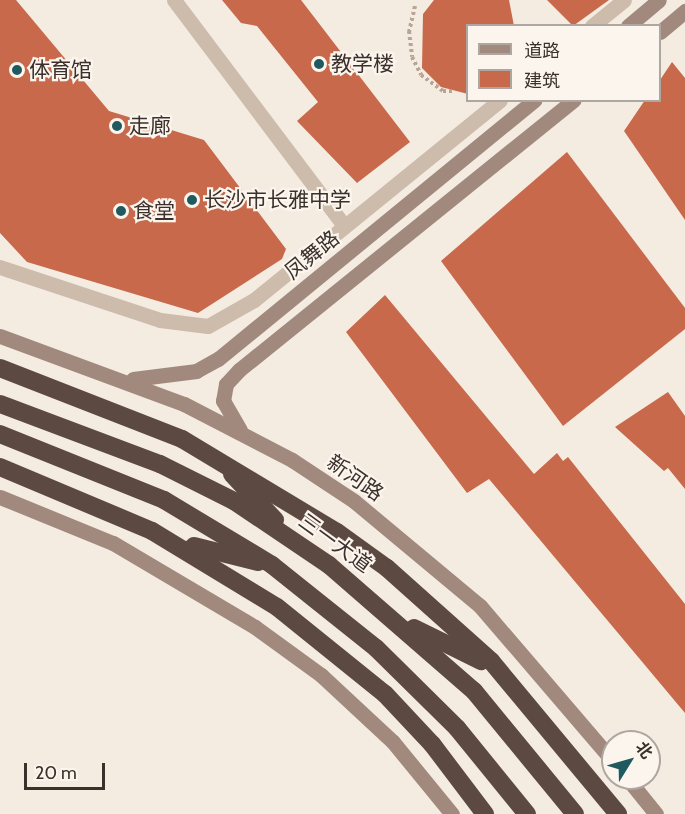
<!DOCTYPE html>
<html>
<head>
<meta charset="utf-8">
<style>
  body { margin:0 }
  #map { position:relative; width:685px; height:814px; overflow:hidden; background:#f4ebe1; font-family:Cabin,"Noto Sans SC",sans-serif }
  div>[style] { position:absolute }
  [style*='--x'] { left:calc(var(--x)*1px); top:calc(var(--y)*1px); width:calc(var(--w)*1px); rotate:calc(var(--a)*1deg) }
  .building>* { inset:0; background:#c8694b }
  .path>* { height:4px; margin-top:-2px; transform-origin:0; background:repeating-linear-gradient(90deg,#b9a596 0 3px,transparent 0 6px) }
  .street>* { height:15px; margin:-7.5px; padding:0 7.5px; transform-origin:7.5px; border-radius:7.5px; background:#cdbbac }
  .secondary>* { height:15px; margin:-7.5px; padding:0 7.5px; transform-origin:7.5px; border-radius:7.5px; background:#a18a7d }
  .highway>* { height:18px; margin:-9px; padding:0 9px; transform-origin:9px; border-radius:9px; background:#5c4a42 }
  .dots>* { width:16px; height:16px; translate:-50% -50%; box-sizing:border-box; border:3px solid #fbf5ee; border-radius:50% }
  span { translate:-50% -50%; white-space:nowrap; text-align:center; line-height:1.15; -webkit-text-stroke:4.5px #fbf5ee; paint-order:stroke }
  .poi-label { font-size:21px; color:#3b302b }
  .left { translate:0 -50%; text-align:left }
  .street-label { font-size:21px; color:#3b302b }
  .legend { position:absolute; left:466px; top:24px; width:195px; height:78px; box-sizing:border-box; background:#fbf5ee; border:2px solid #aea6a0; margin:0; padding:8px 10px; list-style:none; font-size:18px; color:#3b302b }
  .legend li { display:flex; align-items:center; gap:12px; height:30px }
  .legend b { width:30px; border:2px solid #aea6a0 }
  .north { position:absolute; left:601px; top:730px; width:60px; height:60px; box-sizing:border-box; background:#fbf5ee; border:2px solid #aea6a0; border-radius:50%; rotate:53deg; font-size:16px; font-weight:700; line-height:24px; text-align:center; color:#3b302b }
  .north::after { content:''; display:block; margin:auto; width:21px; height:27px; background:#1f5a5e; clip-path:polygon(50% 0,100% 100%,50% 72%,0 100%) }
  .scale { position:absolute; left:24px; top:763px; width:81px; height:27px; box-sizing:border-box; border:3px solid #3b302b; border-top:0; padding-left:8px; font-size:18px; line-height:21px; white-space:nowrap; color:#3b302b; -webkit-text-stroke:4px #fbf5ee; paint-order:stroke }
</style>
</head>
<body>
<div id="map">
  <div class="building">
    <i style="clip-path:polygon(0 0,16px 0,109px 111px,204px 140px,286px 249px,282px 259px,198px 313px,27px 262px,0 233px)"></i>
    <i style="clip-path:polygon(222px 0,301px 0,410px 142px,357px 183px,297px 121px,318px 102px,257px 26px,241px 23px)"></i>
    <i style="clip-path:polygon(434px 0,509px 0,514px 26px,468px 26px,468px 94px,441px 87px,422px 68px,423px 14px)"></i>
    <i style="clip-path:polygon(547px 0,609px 0,573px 26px)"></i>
    <i style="clip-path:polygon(672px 62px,685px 78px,685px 220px,624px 131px,645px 100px,660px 100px,660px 80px)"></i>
    <i style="clip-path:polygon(567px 152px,685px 308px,685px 329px,563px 426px,441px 261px)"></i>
    <i style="clip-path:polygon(385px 295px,534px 474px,557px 453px,563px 461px,568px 457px,685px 604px,685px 713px,489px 479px,467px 493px,346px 332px)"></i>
    <i style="clip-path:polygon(668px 392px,685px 416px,685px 489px,668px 468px,664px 471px,615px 427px)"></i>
  </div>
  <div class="path">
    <i style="--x:415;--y:6;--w:26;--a:103"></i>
    <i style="--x:409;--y:31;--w:26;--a:83"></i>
    <i style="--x:412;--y:57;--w:20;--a:63"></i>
    <i style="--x:421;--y:75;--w:27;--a:36"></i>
    <i style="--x:443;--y:91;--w:12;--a:0"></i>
  </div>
  <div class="street">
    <i style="--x:174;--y:0;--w:283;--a:53"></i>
    <i style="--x:592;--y:26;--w:41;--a:-39.1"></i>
    <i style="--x:0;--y:267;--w:169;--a:18.3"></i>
    <i style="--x:160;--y:320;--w:48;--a:7.1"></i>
    <i style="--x:208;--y:326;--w:53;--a:-29.5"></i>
    <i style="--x:254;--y:300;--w:317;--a:-39.1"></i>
  </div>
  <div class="secondary">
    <i style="--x:628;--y:26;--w:40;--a:-40"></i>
    <i style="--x:660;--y:32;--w:33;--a:-40"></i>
    <i style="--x:0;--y:336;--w:196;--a:20.3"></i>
    <i style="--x:184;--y:404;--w:122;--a:27.4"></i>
    <i style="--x:292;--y:460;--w:74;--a:33.5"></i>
    <i style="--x:354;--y:501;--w:164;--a:39.8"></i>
    <i style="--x:480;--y:606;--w:204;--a:49.4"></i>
    <i style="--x:133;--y:379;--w:64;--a:-7.2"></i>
    <i style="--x:196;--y:371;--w:25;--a:-29"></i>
    <i style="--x:218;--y:359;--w:409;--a:-39.3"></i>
    <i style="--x:240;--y:430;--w:34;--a:-120"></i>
    <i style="--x:223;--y:401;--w:17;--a:-80"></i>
    <i style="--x:226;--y:384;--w:19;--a:-47"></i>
    <i style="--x:239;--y:370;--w:430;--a:-38.9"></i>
    <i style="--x:0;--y:497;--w:122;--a:22.2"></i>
    <i style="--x:113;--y:543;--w:165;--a:30.6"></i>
    <i style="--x:255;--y:627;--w:82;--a:36"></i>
    <i style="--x:321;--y:675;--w:98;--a:42.9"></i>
    <i style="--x:393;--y:742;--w:93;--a:50.7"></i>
    <i style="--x:627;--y:778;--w:46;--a:51.1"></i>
  </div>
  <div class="highway">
    <i style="--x:0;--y:368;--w:195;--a:21.3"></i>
    <i style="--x:182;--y:439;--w:181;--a:31"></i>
    <i style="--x:337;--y:532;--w:62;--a:35.8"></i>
    <i style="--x:387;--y:568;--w:140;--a:41.8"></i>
    <i style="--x:491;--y:661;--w:199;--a:50.3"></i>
    <i style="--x:0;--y:404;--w:171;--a:20.6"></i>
    <i style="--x:160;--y:464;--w:83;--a:26.6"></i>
    <i style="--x:234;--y:501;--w:115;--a:34"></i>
    <i style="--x:329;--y:565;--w:192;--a:41"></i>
    <i style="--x:474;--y:691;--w:159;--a:50.6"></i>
    <i style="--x:0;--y:434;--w:177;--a:21.9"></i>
    <i style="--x:164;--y:500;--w:126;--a:31"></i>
    <i style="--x:272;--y:565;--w:133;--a:38.6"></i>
    <i style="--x:376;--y:648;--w:114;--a:44.6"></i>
    <i style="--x:457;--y:728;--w:111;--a:50.9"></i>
    <i style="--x:0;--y:467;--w:165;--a:22.8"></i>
    <i style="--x:152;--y:531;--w:146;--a:31.3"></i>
    <i style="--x:277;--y:607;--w:139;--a:38.9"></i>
    <i style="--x:385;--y:694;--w:69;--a:46.8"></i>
    <i style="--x:432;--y:744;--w:88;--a:52.9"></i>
    <i style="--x:232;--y:474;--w:63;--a:46.9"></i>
    <i style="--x:194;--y:546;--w:66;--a:14"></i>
    <i style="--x:414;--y:628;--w:75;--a:26.2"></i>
  </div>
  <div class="dots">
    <i style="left:319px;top:64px;background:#1f5a5e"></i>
    <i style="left:17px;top:70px;background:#1f5a5e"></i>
    <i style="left:117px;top:126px;background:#1f5a5e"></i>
    <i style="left:192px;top:200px;background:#1f5a5e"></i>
    <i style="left:121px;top:211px;background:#1f5a5e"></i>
  </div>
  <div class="poi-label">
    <span class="left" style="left:331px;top:64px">教学楼</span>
    <span class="left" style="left:29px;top:70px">体育馆</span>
    <span class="left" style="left:129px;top:126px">走廊</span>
    <span class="left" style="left:204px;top:200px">长沙市长雅中学</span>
    <span class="left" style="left:133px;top:211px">食堂</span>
  </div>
  <div class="street-label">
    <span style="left:312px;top:255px;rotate:-39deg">凤舞路</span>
    <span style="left:355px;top:478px;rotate:35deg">新河路</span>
    <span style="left:335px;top:543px;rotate:36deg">三一大道</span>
  </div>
  <ul class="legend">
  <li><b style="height:8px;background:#a18a7d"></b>道路</li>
  <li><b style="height:16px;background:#c8694b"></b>建筑</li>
  </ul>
  <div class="north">北</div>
  <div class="scale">20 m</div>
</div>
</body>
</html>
